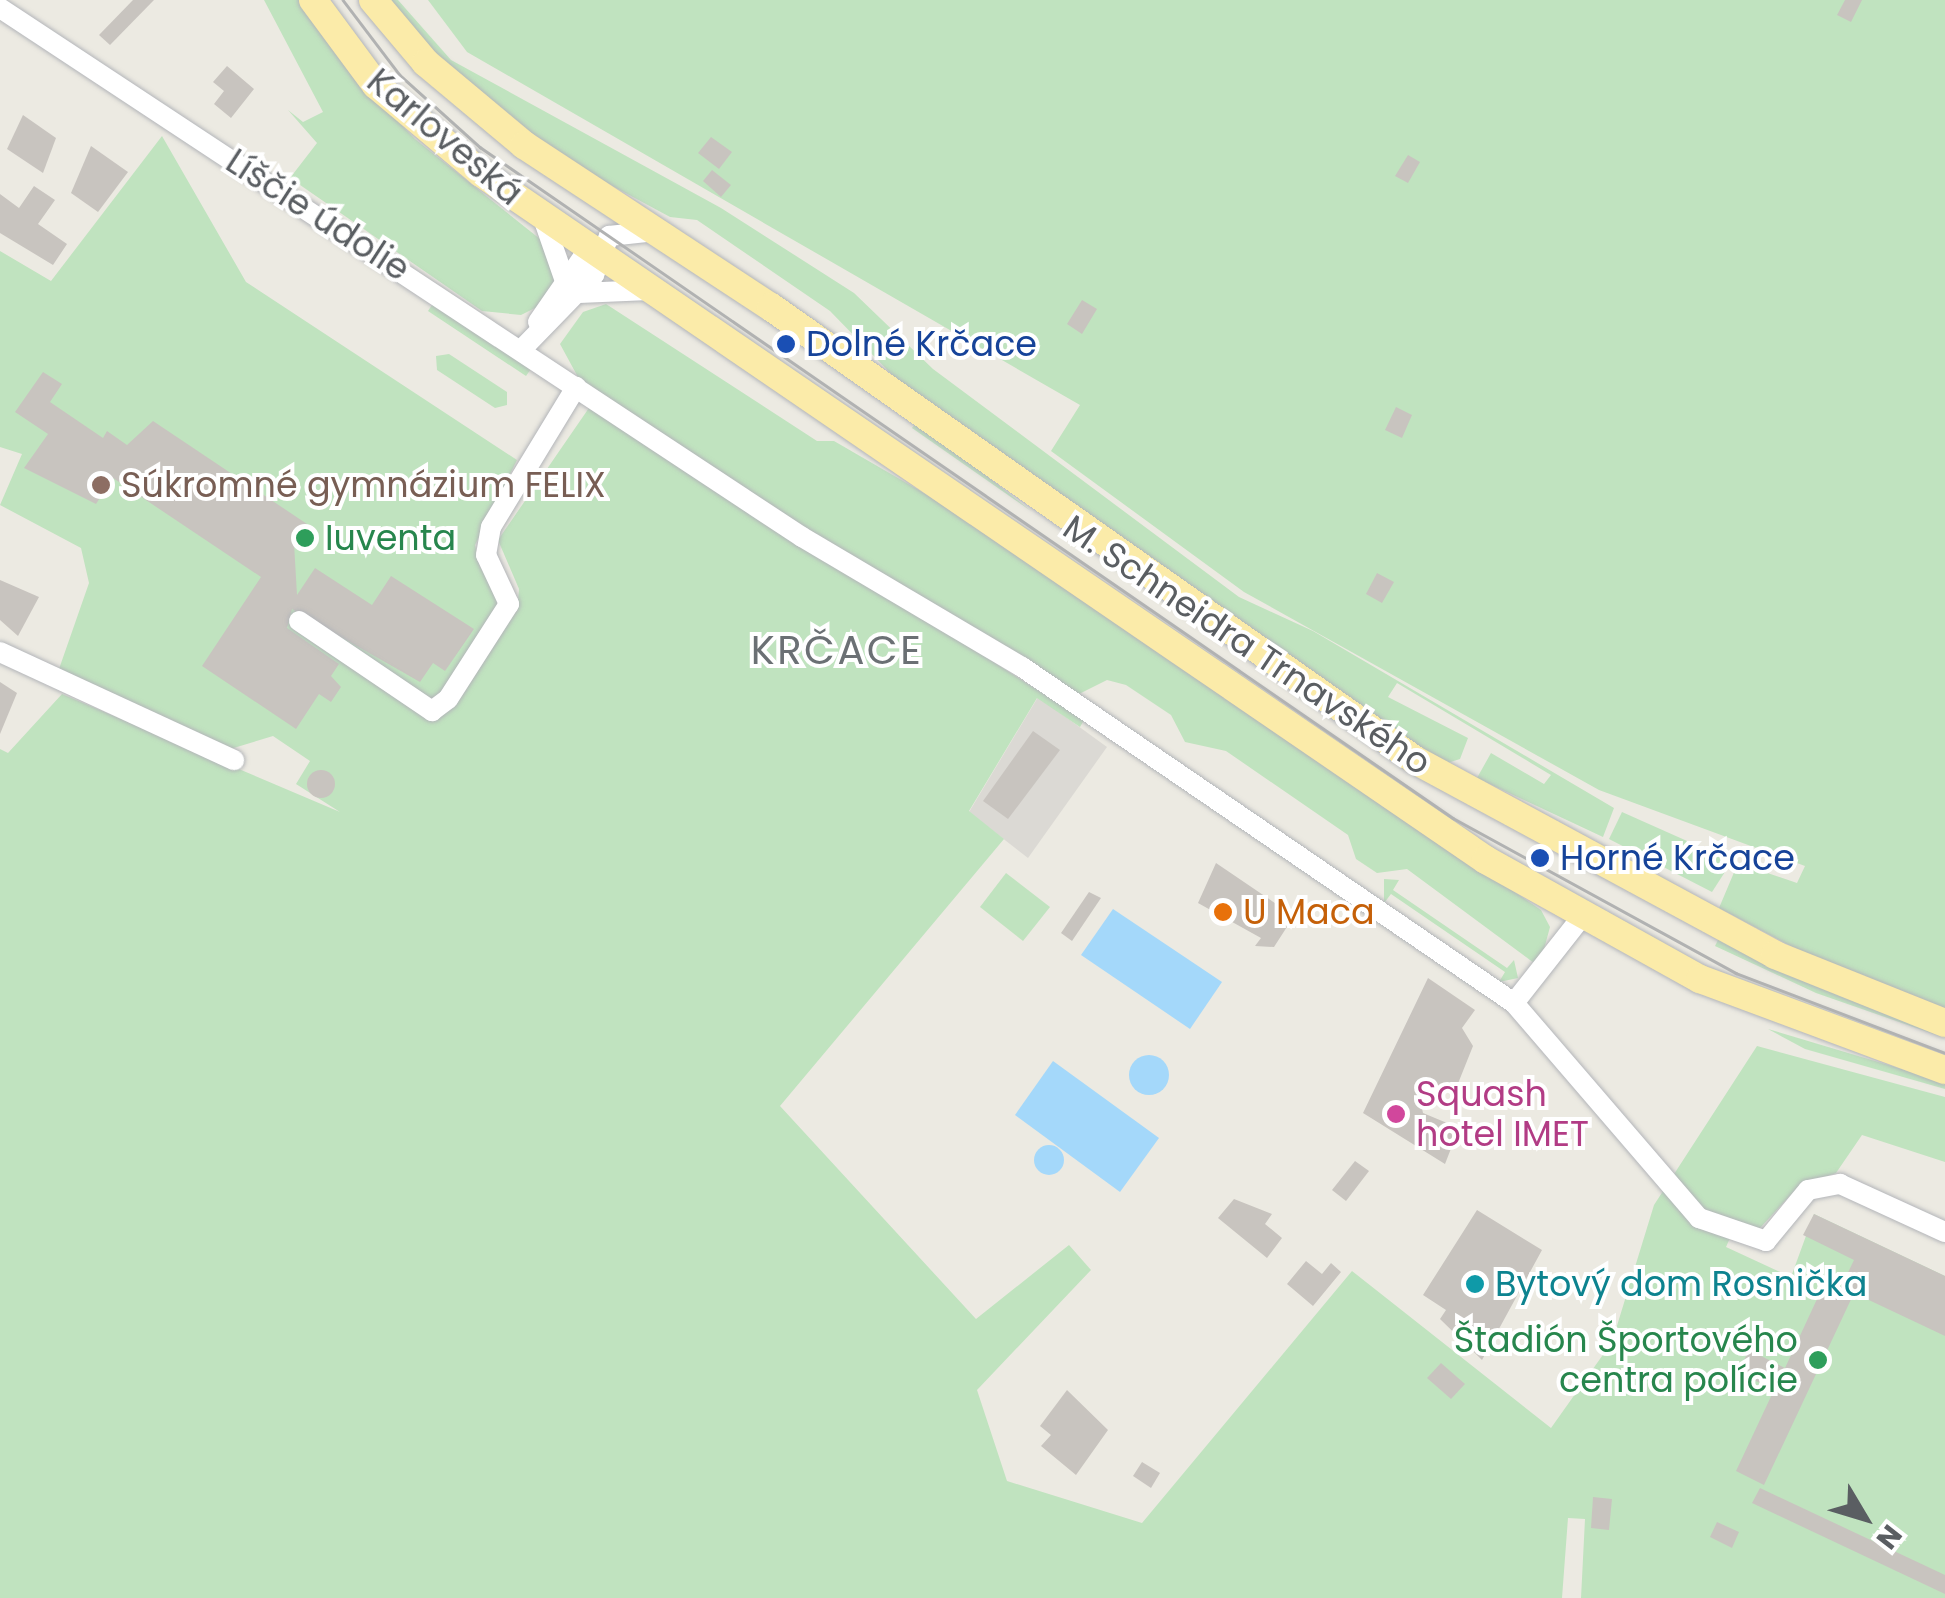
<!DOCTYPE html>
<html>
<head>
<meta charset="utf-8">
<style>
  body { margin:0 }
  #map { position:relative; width:1945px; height:1598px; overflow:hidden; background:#eceae2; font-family:Poppins,sans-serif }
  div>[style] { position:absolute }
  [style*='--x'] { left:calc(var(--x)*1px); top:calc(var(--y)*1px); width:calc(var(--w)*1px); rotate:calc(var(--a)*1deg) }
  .industrial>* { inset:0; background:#dbd9d4 }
  .green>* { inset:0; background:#c0e3bf }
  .water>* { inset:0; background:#a4d8fa }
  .round { border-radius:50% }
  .building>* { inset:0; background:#c8c4bf }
  .roads { filter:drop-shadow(0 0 2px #b3b5b9) drop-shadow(0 0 2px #b3b5b9) }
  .minor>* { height:20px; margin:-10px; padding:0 10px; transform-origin:10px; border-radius:10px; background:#fff }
  .major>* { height:28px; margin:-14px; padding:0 14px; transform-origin:14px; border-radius:14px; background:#fbeba9 }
  .tram>* { height:2.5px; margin:-1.25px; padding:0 1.25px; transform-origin:1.25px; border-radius:1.25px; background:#b1b2b2 }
  .dots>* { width:28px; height:28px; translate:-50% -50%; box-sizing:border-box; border:5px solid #fff; border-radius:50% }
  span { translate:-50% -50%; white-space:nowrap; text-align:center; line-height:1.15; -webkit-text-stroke:8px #fff; paint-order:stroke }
  .street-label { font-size:35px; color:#5a5e62 }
  .transit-label { font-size:35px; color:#164399 }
  .left { translate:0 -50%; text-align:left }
  .education-label { font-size:35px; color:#785e54 }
  .leisure-label { font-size:35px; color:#27864d }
  .right { translate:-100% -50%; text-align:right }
  .food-label { font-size:35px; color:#c56008 }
  .hotel-label { font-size:35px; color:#b23c85 }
  .culture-label { font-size:35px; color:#0d838f }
  .quarter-label { font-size:40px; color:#6b7074; letter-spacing:2.5px }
  .north { position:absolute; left:1815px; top:1468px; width:100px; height:100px; -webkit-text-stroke:8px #fff; paint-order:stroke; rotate:128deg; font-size:28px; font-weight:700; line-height:40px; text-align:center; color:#5a5e62 }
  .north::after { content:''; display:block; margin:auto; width:35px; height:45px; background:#5a5e62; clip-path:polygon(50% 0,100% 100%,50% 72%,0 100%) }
</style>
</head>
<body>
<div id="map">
  <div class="industrial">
    <i style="clip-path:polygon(1038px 697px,1107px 747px,1028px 858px,969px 812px)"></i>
  </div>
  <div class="green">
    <i style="clip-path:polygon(264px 0,300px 0,350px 73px,415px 139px,540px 239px,556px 279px,539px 306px,521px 315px,482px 311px,290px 178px,317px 143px,288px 110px,303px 122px,323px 112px)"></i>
    <i style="clip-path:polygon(386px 0,398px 0,451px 60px,721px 208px,854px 293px,933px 369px,1239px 597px,1313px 631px,1614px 808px,1603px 837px,1477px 778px,1491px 753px,1544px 784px,1551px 775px,1397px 683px,1388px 697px,1468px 738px,1460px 759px,1444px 764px,902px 385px,830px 311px,697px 220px,670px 217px,570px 163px,446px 69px)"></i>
    <i style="clip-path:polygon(428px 0,1945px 0,1945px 1012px,1857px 981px,1719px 908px,1738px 863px,1797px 883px,1805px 866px,1599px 790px,1244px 592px,1051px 451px,1080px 405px,467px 52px)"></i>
    <i style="clip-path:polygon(162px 136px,246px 282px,517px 460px,475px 545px,480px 567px,517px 612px,519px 589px,498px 540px,591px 405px,1084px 720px,1080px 727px,1037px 698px,969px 811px,1004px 839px,780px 1106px,976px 1319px,1069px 1245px,1091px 1270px,977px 1390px,1007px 1481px,1142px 1523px,1352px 1271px,1551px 1428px,1612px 1342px,1654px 1205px,1757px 1046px,1945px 1097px,1945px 1162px,1862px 1135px,1836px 1173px,1798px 1187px,1760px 1228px,1734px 1229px,1726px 1247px,1791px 1277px,1814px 1214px,1945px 1276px,1945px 1598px,1581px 1598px,1585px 1519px,1568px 1518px,1562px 1598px,0 1598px,0 749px,8px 753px,62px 694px,340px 812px,296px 784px,310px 761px,273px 736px,227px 750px,59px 669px,89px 583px,81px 548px,0 505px,22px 454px,0 447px,0 251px,51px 281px)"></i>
    <i style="clip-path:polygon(434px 302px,533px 366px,526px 376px,428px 311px)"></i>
    <i style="clip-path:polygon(606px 304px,817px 441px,834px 441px,929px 496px,1541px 910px,1550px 927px,1544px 949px,1534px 963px,1407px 869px,1377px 873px,1356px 859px,1348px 835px,1226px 751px,1185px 742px,1171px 715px,1126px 685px,1107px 680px,1079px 694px,821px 540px,579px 379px,560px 344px,583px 312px)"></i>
    <i style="clip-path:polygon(449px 354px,507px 392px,507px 405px,495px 408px,437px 370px,436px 356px)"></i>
    <i style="clip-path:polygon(917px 422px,934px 434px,1031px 511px,912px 428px)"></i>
    <i style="clip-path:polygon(1622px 812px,1732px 861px,1712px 892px,1609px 839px)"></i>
    <i style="clip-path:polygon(1006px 873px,1050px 907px,1023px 941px,980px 907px)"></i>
    <i style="clip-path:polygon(1384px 879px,1399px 880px,1393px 890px,1507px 968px,1514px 960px,1518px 978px,1499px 982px,1505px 972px,1391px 894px,1384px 903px)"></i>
    <i style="clip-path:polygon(1719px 938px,1819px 987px,1945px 1038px,1816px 993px,1715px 946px)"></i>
    <i style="clip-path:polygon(1768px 1029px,1945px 1082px,1945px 1089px,1805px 1049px)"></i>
  </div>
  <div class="water">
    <i style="clip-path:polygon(1113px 909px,1222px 982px,1190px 1029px,1081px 955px)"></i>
    <i class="round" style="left:1129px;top:1055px;width:40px;height:40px"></i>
    <i style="clip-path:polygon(1053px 1061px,1159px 1138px,1120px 1192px,1015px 1115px)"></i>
    <i class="round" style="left:1034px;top:1145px;width:30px;height:30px"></i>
  </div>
  <div class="building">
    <i style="clip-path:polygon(133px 0,154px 0,110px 45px,99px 35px)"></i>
    <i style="clip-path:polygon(1845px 0,1862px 0,1851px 22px,1837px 15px)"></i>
    <i style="clip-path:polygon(227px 66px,254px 89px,231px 118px,214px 104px,224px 91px,213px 82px)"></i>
    <i style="clip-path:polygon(23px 115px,56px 138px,43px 173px,7px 149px)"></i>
    <i style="clip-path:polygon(711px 137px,732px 152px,719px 169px,698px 153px)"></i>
    <i style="clip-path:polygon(91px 146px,128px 172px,98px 212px,71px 193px)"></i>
    <i style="clip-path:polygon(1408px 155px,1420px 162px,1408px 183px,1395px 176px)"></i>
    <i style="clip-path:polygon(712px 170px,731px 185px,721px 197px,703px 181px)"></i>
    <i style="clip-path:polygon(34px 186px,55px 200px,38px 224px,67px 244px,53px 265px,0 233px,0 194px,19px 208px)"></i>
    <i style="clip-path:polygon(1082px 300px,1097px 309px,1082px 334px,1067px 324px)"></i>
    <i style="clip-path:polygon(43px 372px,62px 384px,50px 402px,103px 438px,107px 431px,127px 445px,153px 421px,307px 524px,294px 543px,297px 595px,315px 568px,372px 605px,391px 576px,474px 629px,445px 671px,433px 663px,420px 682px,292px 609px,287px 628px,339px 664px,331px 676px,341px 687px,331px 702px,319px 694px,296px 729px,202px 666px,261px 577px,113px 478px,96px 504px,24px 468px,48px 434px,15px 412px)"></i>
    <i style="clip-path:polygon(1396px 407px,1412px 415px,1402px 438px,1385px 430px)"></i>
    <i style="clip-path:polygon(1377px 573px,1394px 582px,1382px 603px,1366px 594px)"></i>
    <i style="clip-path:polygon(0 580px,39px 597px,18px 636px,0 620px)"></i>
    <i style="clip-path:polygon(0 682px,17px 693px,0 734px)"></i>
    <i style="clip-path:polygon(1033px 731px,1060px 750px,1008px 819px,983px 801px)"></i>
    <i class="round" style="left:307px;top:770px;width:28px;height:28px"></i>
    <i style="clip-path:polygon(1216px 863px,1294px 916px,1274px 947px,1255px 946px,1261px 938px,1198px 903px)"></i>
    <i style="clip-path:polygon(1089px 892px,1101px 898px,1072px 941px,1061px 933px)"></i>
    <i style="clip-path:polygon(1428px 978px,1475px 1010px,1462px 1028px,1473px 1046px,1455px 1091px,1417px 1085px,1423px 1113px,1459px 1128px,1445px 1164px,1363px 1113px)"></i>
    <i style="clip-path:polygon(1355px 1161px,1369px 1171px,1346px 1201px,1332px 1190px)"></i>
    <i style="clip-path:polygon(1234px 1199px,1272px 1214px,1265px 1224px,1282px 1238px,1267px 1258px,1218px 1218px)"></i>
    <i style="clip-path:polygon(1477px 1210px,1542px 1250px,1482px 1360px,1440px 1319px,1446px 1310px,1423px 1295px)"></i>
    <i style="clip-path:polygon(1814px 1214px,1945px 1276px,1945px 1336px,1854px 1293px,1764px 1485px,1736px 1471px,1774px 1390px,1738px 1372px,1749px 1350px,1785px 1368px,1824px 1284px,1839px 1291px,1854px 1260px,1803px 1235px)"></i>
    <i style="clip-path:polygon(1306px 1261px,1322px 1274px,1331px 1263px,1341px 1272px,1313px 1306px,1287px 1284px)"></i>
    <i style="clip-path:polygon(1441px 1363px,1465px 1384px,1451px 1399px,1427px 1378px)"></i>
    <i style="clip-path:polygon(1067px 1390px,1108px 1430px,1076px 1475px,1041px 1446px,1051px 1435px,1040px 1426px)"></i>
    <i style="clip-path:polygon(1142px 1462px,1160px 1473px,1151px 1488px,1133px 1476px)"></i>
    <i style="clip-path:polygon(1760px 1488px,1945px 1575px,1945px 1594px,1752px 1503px)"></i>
    <i style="clip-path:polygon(1593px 1497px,1612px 1499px,1609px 1530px,1591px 1528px)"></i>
    <i style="clip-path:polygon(1717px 1522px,1739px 1532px,1732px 1548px,1710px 1537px)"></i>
  </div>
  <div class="roads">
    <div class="minor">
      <i style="--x:0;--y:8;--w:961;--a:33.41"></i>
      <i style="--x:802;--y:537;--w:256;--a:30.6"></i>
      <i style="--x:1022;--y:667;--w:596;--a:34.33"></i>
      <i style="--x:1514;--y:1003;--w:284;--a:49.3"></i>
      <i style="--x:1699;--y:1218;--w:71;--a:18.9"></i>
      <i style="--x:1766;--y:1241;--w:66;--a:-50.5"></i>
      <i style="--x:1808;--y:1190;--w:33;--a:-11"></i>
      <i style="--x:1840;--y:1184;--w:115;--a:24.6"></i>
      <i style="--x:543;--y:218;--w:67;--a:70.8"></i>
      <i style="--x:579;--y:293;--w:70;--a:-2.5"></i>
      <i style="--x:538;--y:322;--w:79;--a:-55.3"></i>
      <i style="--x:583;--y:257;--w:14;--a:-12"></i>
      <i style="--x:523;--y:348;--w:102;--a:-45.8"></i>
      <i style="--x:594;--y:275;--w:42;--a:-69"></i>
      <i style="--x:609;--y:236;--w:47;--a:-6.1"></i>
      <i style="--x:299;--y:621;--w:161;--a:34.1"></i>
      <i style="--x:432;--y:711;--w:20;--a:-37"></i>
      <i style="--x:448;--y:699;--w:113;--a:-57.3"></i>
      <i style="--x:509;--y:604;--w:54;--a:-115.1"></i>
      <i style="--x:486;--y:555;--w:28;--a:-80"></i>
      <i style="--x:491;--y:527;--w:164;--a:-58.7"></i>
      <i style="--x:0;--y:652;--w:258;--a:24.8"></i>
      <i style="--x:1514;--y:1003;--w:108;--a:-51.8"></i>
    </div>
    <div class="major">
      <i style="--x:313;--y:0;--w:106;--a:53.5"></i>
      <i style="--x:376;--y:85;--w:137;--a:40"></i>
      <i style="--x:481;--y:173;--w:1217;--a:34.36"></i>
      <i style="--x:1486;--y:860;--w:245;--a:29.1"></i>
      <i style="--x:1700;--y:979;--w:261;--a:20.4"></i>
      <i style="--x:373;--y:0;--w:82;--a:49.9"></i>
      <i style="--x:426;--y:63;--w:128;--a:39.9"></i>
      <i style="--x:524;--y:145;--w:295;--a:33.3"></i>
      <i style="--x:771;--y:307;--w:787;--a:35.12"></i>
      <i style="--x:1415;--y:760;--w:409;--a:28.4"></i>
      <i style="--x:1775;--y:955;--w:183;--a:21.8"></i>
    </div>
  </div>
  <div class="tram">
    <i style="--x:343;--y:0;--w:94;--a:52.8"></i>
    <i style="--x:400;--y:75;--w:108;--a:42"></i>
    <i style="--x:480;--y:147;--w:1182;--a:34.59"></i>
    <i style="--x:1453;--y:818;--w:323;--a:28.7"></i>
    <i style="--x:1736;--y:973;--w:224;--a:20.9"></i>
  </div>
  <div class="dots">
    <i style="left:786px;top:344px;background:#1a4fb4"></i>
    <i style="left:101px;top:485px;background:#8d6e63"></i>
    <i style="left:305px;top:538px;background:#2e9e5b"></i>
    <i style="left:1540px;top:858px;background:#1a4fb4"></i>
    <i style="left:1223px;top:912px;background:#e8710a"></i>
    <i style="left:1396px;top:1114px;background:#d1479c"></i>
    <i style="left:1475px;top:1284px;background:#0f9aa8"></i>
    <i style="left:1818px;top:1360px;background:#2e9e5b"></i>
  </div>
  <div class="street-label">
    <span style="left:445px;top:137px;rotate:40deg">Karloveská</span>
    <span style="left:318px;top:215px;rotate:33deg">Líščie údolie</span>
    <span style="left:1247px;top:645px;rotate:34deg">M. Schneidra Trnavského</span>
  </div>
  <div class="transit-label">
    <span class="left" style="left:806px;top:344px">Dolné Krčace</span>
    <span class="left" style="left:1560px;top:858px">Horné Krčace</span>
  </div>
  <div class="education-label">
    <span class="left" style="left:121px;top:485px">Súkromné gymnázium FELIX</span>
  </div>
  <div class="leisure-label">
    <span class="left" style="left:325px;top:538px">Iuventa</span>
    <span class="right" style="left:1798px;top:1360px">Štadión Športového<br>centra polície</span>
  </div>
  <div class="food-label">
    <span class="left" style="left:1243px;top:912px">U Maca</span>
  </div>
  <div class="hotel-label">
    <span class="left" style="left:1416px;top:1114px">Squash<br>hotel IMET</span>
  </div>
  <div class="culture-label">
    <span class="left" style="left:1495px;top:1284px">Bytový dom Rosnička</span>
  </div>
  <div class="quarter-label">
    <span style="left:837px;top:650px">KRČACE</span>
  </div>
  <div class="north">N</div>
</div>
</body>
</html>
